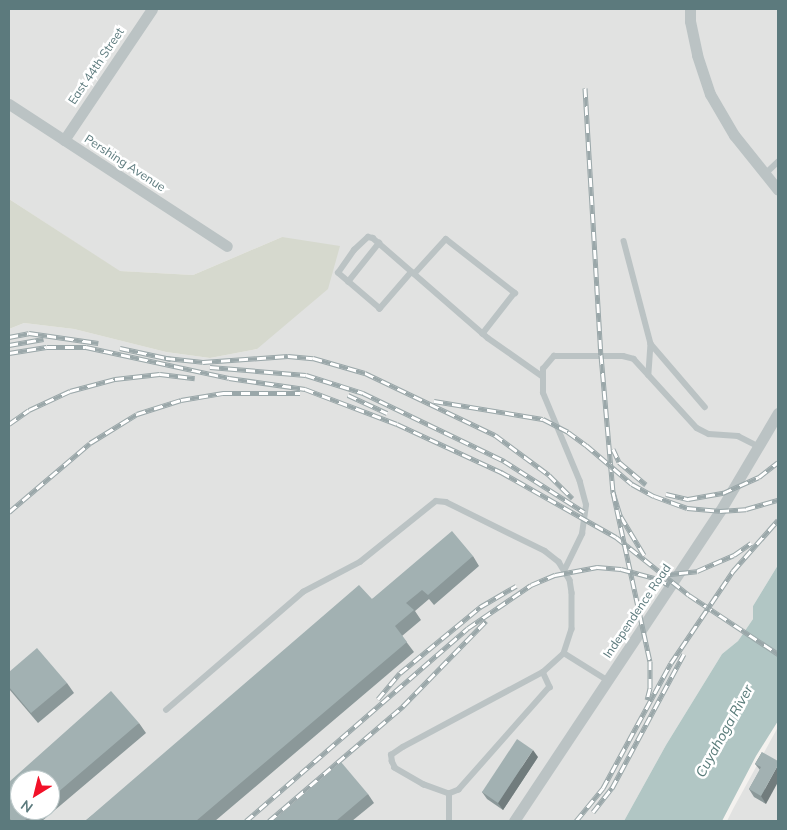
<!DOCTYPE html>
<html>
<head>
<meta charset="utf-8">
<style>
  body { margin:0 }
  #map { position:relative; width:787px; height:830px; overflow:hidden; background:#f4f2ef; font-family:Mulish,sans-serif }
  div>[style] { position:absolute }
  [style*='--x'] { left:calc(var(--x)*1px); top:calc(var(--y)*1px); width:calc(var(--w)*1px); rotate:calc(var(--a)*1deg) }
  .built>* { inset:0; background:#e1e2e1 }
  .green>* { inset:0; background:#d6d9ce }
  .water>* { inset:0; background:#b1c6c4 }
  .service>* { height:5.5px; margin:-2.75px; padding:0 2.75px; transform-origin:2.75px; border-radius:2.75px; background:#bbc3c4 }
  .minor>* { height:11px; margin:-5.5px; padding:0 5.5px; transform-origin:5.5px; border-radius:5.5px; background:#bbc3c4 }
  .rail>* { height:5px; margin-top:-2.5px; transform-origin:0; background:repeating-linear-gradient(90deg,#fff 0 9px,#9aa7a9 0 18px); box-sizing:border-box; border-block:1px solid #9aa7a9 }
  .wall>* { inset:0; background:#8b9899 }
  .shaded-wall>* { inset:0; background:#717c7d }
  .building>* { inset:0; background:#a2b1b2 }
  span { translate:-50% -50%; white-space:nowrap; text-align:center; line-height:1.15; -webkit-text-stroke:5px #fff; paint-order:stroke }
  .street-label { font-size:12px; color:#5c7a7d }
  .water-label { font-size:14px; color:#577a78; font-style:italic }
  .frame { position:absolute; inset:0; border:10px solid #5c7a7d; pointer-events:none }
  .north { position:absolute; left:10px; top:770px; width:50px; height:50px; box-sizing:border-box; background:#fff; border:1px solid #becacb; border-radius:50%; rotate:216deg; font-size:14px; font-weight:700; line-height:20px; text-align:center; color:#5c7a7d }
  .north::after { content:''; display:block; margin:auto; width:18px; height:22px; background:#f21128; clip-path:polygon(50% 0,100% 100%,50% 72%,0 100%) }
</style>
</head>
<body>
<div id="map">
  <div class="built">
    <i style="clip-path:polygon(evenodd,9px 9px,778px 9px,778px 565px,753px 606px,753px 619px,738px 641px,722px 654px,666px 745px,624px 821px,9px 821px,9px 329px,24px 323px,74px 329px,166px 352px,210px 358px,257px 349px,282px 237px,193px 275px,119px 271px,9px 199px,9px 9px,20px 780px,50px 780px,50px 810px,20px 810px,20px 780px)"></i>
    <i style="clip-path:polygon(778px 727px,778px 821px,727px 821px,733px 809px)"></i>
  </div>
  <div class="green">
    <i style="clip-path:polygon(9px 199px,120px 271px,193px 275px,282px 237px,340px 246px,328px 289px,257px 349px,210px 358px,166px 352px,74px 329px,24px 323px,9px 329px)"></i>
  </div>
  <div class="water">
    <i style="clip-path:polygon(778px 565px,778px 721px,756px 756px,722px 821px,624px 821px,666px 745px,722px 654px,738px 641px,753px 619px,753px 606px)"></i>
  </div>
  <div class="service">
    <i style="--x:765;--y:174;--w:18;--a:-43"></i>
    <i style="--x:624;--y:241;--w:106;--a:75.3"></i>
    <i style="--x:651;--y:344;--w:31;--a:94"></i>
    <i style="--x:412;--y:272;--w:49;--a:130.9"></i>
    <i style="--x:380;--y:309;--w:55;--a:-139.4"></i>
    <i style="--x:338;--y:273;--w:28;--a:-55"></i>
    <i style="--x:354;--y:250;--w:19;--a:-43"></i>
    <i style="--x:368;--y:237;--w:5;--a:11"></i>
    <i style="--x:373;--y:238;--w:152;--a:41"></i>
    <i style="--x:488;--y:338;--w:66;--a:35.1"></i>
    <i style="--x:414;--y:274;--w:47;--a:-47.6"></i>
    <i style="--x:446;--y:239;--w:88;--a:38"></i>
    <i style="--x:515;--y:293;--w:52;--a:128"></i>
    <i style="--x:348;--y:282;--w:50;--a:-51.5"></i>
    <i style="--x:651;--y:344;--w:83;--a:49.4"></i>
    <i style="--x:565;--y:569;--w:39;--a:-64"></i>
    <i style="--x:582;--y:534;--w:29;--a:-82"></i>
    <i style="--x:586;--y:505;--w:24;--a:-105"></i>
    <i style="--x:580;--y:482;--w:96;--a:-112.6"></i>
    <i style="--x:543;--y:393;--w:24;--a:-90"></i>
    <i style="--x:543;--y:369;--w:17;--a:-50"></i>
    <i style="--x:554;--y:356;--w:69;--a:0"></i>
    <i style="--x:623;--y:356;--w:11;--a:15"></i>
    <i style="--x:634;--y:359;--w:93;--a:47.6"></i>
    <i style="--x:697;--y:428;--w:13;--a:27"></i>
    <i style="--x:709;--y:434;--w:29;--a:4"></i>
    <i style="--x:738;--y:436;--w:22;--a:27"></i>
    <i style="--x:543;--y:672;--w:17;--a:65"></i>
    <i style="--x:550;--y:687;--w:137;--a:131.5"></i>
    <i style="--x:459;--y:790;--w:11;--a:158"></i>
    <i style="--x:449;--y:794;--w:27;--a:-160"></i>
    <i style="--x:424;--y:785;--w:34;--a:-150"></i>
    <i style="--x:395;--y:768;--w:7;--a:-117"></i>
    <i style="--x:392;--y:762;--w:7;--a:-98"></i>
    <i style="--x:391;--y:755;--w:14;--a:-34"></i>
    <i style="--x:403;--y:747;--w:159;--a:-28.2"></i>
    <i style="--x:543;--y:672;--w:28;--a:-42"></i>
    <i style="--x:166;--y:710;--w:181;--a:-40.7"></i>
    <i style="--x:303;--y:592;--w:64;--a:-27.8"></i>
    <i style="--x:360;--y:562;--w:97;--a:-38.8"></i>
    <i style="--x:436;--y:501;--w:10;--a:6"></i>
    <i style="--x:446;--y:502;--w:110;--a:26.3"></i>
    <i style="--x:545;--y:551;--w:18;--a:38"></i>
    <i style="--x:559;--y:562;--w:21;--a:59"></i>
    <i style="--x:570;--y:580;--w:13;--a:81"></i>
    <i style="--x:572;--y:593;--w:36;--a:90"></i>
    <i style="--x:572;--y:629;--w:25;--a:108"></i>
    <i style="--x:564;--y:653;--w:51;--a:32.1"></i>
    <i style="--x:449;--y:821;--w:27;--a:-90"></i>
  </div>
  <div class="minor">
    <i style="--x:690;--y:9;--w:12;--a:90"></i>
    <i style="--x:690;--y:21;--w:35;--a:78"></i>
    <i style="--x:697;--y:55;--w:41;--a:71.6"></i>
    <i style="--x:710;--y:94;--w:48;--a:59.7"></i>
    <i style="--x:734;--y:135;--w:70;--a:51.3"></i>
    <i style="--x:9;--y:104;--w:260;--a:33.1"></i>
    <i style="--x:64;--y:140;--w:158;--a:-56.1"></i>
    <i style="--x:514;--y:821;--w:372;--a:-56.4"></i>
    <i style="--x:720;--y:511;--w:114;--a:-59.4"></i>
  </div>
  <div class="rail">
    <i style="--x:585;--y:88;--w:267;--a:86.6"></i>
    <i style="--x:601;--y:355;--w:138;--a:85"></i>
    <i style="--x:9;--y:337;--w:20;--a:-11"></i>
    <i style="--x:29;--y:333;--w:70;--a:8.2"></i>
    <i style="--x:9;--y:345;--w:35;--a:-10"></i>
    <i style="--x:120;--y:348;--w:52;--a:12.2"></i>
    <i style="--x:9;--y:353;--w:38;--a:-9"></i>
    <i style="--x:47;--y:347;--w:39;--a:0"></i>
    <i style="--x:86;--y:347;--w:146;--a:12.2"></i>
    <i style="--x:229;--y:378;--w:77;--a:8.2"></i>
    <i style="--x:305;--y:389;--w:98;--a:20.8"></i>
    <i style="--x:397;--y:424;--w:115;--a:24.8"></i>
    <i style="--x:501;--y:472;--w:132;--a:29.5"></i>
    <i style="--x:616;--y:537;--w:93;--a:38.5"></i>
    <i style="--x:689;--y:595;--w:107;--a:33.5"></i>
    <i style="--x:166;--y:358;--w:37;--a:6"></i>
    <i style="--x:203;--y:362;--w:85;--a:-4"></i>
    <i style="--x:288;--y:356;--w:25;--a:5"></i>
    <i style="--x:313;--y:358;--w:54;--a:16.1"></i>
    <i style="--x:365;--y:373;--w:144;--a:25.5"></i>
    <i style="--x:495;--y:435;--w:67;--a:36.5"></i>
    <i style="--x:549;--y:475;--w:33;--a:45"></i>
    <i style="--x:210;--y:367;--w:96;--a:4.8"></i>
    <i style="--x:306;--y:375;--w:60;--a:17.5"></i>
    <i style="--x:363;--y:393;--w:157;--a:25.7"></i>
    <i style="--x:504;--y:461;--w:95;--a:32.5"></i>
    <i style="--x:348;--y:395;--w:43;--a:24.8"></i>
    <i style="--x:434;--y:401;--w:110;--a:9.4"></i>
    <i style="--x:543;--y:419;--w:28;--a:27"></i>
    <i style="--x:568;--y:432;--w:22;--a:36"></i>
    <i style="--x:586;--y:445;--w:60;--a:40.3"></i>
    <i style="--x:632;--y:484;--w:25;--a:29"></i>
    <i style="--x:654;--y:496;--w:35;--a:20"></i>
    <i style="--x:687;--y:508;--w:33;--a:5"></i>
    <i style="--x:720;--y:511;--w:26;--a:-4"></i>
    <i style="--x:746;--y:509;--w:33;--a:-16"></i>
    <i style="--x:9;--y:424;--w:24;--a:-35"></i>
    <i style="--x:29;--y:410;--w:45;--a:-24.9"></i>
    <i style="--x:70;--y:391;--w:47;--a:-14.9"></i>
    <i style="--x:115;--y:379;--w:45;--a:-6.3"></i>
    <i style="--x:160;--y:374;--w:35;--a:7"></i>
    <i style="--x:613;--y:449;--w:14;--a:65"></i>
    <i style="--x:619;--y:462;--w:35;--a:40"></i>
    <i style="--x:666;--y:494;--w:23;--a:13"></i>
    <i style="--x:688;--y:499;--w:36;--a:-10"></i>
    <i style="--x:723;--y:493;--w:39;--a:-24"></i>
    <i style="--x:759;--y:477;--w:24;--a:-38"></i>
    <i style="--x:9;--y:512;--w:106;--a:-40.4"></i>
    <i style="--x:90;--y:443;--w:55;--a:-31.7"></i>
    <i style="--x:137;--y:414;--w:46;--a:-17.7"></i>
    <i style="--x:181;--y:400;--w:43;--a:-9.5"></i>
    <i style="--x:223;--y:393;--w:77;--a:0"></i>
    <i style="--x:644;--y:555;--w:47;--a:-121"></i>
    <i style="--x:620;--y:515;--w:24;--a:-107"></i>
    <i style="--x:613;--y:492;--w:173;--a:77.7"></i>
    <i style="--x:650;--y:661;--w:27;--a:90"></i>
    <i style="--x:650;--y:688;--w:12;--a:104"></i>
    <i style="--x:661;--y:575;--w:36;--a:-6"></i>
    <i style="--x:697;--y:571;--w:40;--a:-23.4"></i>
    <i style="--x:734;--y:555;--w:21;--a:-35"></i>
    <i style="--x:378;--y:699;--w:34;--a:-50"></i>
    <i style="--x:400;--y:673;--w:104;--a:-39.5"></i>
    <i style="--x:480;--y:607;--w:42;--a:-30.3"></i>
    <i style="--x:593;--y:812;--w:31;--a:-52"></i>
    <i style="--x:612;--y:788;--w:152;--a:-61.8"></i>
    <i style="--x:246;--y:821;--w:294;--a:-41"></i>
    <i style="--x:468;--y:628;--w:76;--a:-34.3"></i>
    <i style="--x:531;--y:585;--w:26;--a:-23"></i>
    <i style="--x:555;--y:575;--w:43;--a:-10.8"></i>
    <i style="--x:597;--y:567;--w:24;--a:5"></i>
    <i style="--x:621;--y:569;--w:38;--a:15"></i>
    <i style="--x:658;--y:579;--w:13;--a:29"></i>
    <i style="--x:269;--y:821;--w:177;--a:-40.6"></i>
    <i style="--x:403;--y:706;--w:119;--a:-45.7"></i>
    <i style="--x:576;--y:821;--w:43;--a:-50.7"></i>
    <i style="--x:603;--y:788;--w:142;--a:-61.5"></i>
    <i style="--x:671;--y:663;--w:111;--a:-56"></i>
    <i style="--x:733;--y:571;--w:68;--a:-48.6"></i>
  </div>
  <div class="wall">
    <i style="clip-path:polygon(473px 556px,479px 566px,434px 605px,429px 599px,415px 611px,421px 620px,402px 636px,414px 652px,215px 821px,85px 821px,372px 599px)"></i>
    <i style="clip-path:polygon(67px 683px,74px 693px,38px 723px,9px 689px,9px 687px)"></i>
    <i style="clip-path:polygon(evenodd,139px 723px,146px 733px,42px 821px,10px 821px,9px 819px,9px 782px,139px 723px,50px 780px,50px 810px,20px 810px,50px 780px)"></i>
    <i style="clip-path:polygon(762px 752px,766px 804px,754px 797px,749px 789px,760px 770px,755px 764px)"></i>
    <i style="clip-path:polygon(538px 757px,503px 810px,487px 799px,482px 792px)"></i>
    <i style="clip-path:polygon(368px 794px,374px 803px,352px 821px,273px 821px)"></i>
  </div>
  <div class="shaded-wall">
    <i style="clip-path:polygon(533px 750px,538px 757px,503px 810px,498px 803px)"></i>
    <i style="clip-path:polygon(778px 765px,778px 782px,766px 804px,761px 796px)"></i>
  </div>
  <div class="building">
    <i style="clip-path:polygon(452px 531px,473px 556px,428px 595px,422px 590px,406px 603px,414px 610px,395px 626px,407px 642px,196px 821px,85px 821px,359px 585px,372px 599px)"></i>
    <i style="clip-path:polygon(37px 648px,67px 683px,31px 713px,9px 687px,9px 672px)"></i>
    <i style="clip-path:polygon(111px 691px,139px 723px,50px 799px,50px 780px,20px 780px,20px 810px,37px 810px,24px 821px,12px 821px,9px 818px,9px 782px)"></i>
    <i style="clip-path:polygon(517px 739px,533px 750px,498px 803px,482px 792px)"></i>
    <i style="clip-path:polygon(762px 752px,778px 761px,778px 765px,761px 796px,749px 789px,761px 767px,755px 764px)"></i>
    <i style="clip-path:polygon(341px 762px,368px 794px,336px 821px,273px 821px)"></i>
  </div>
  <div class="street-label">
    <span style="left:96px;top:66px;rotate:-56deg">East 44th Street</span>
    <span style="left:125px;top:163px;rotate:33deg">Pershing Avenue</span>
    <span style="left:637px;top:611px;rotate:-56deg">Independence Road</span>
  </div>
  <div class="water-label">
    <span style="left:724px;top:731px;rotate:-61deg">Cuyahoga River</span>
  </div>
  <div class="frame"></div>
  <div class="north">N</div>
</div>
</body>
</html>
